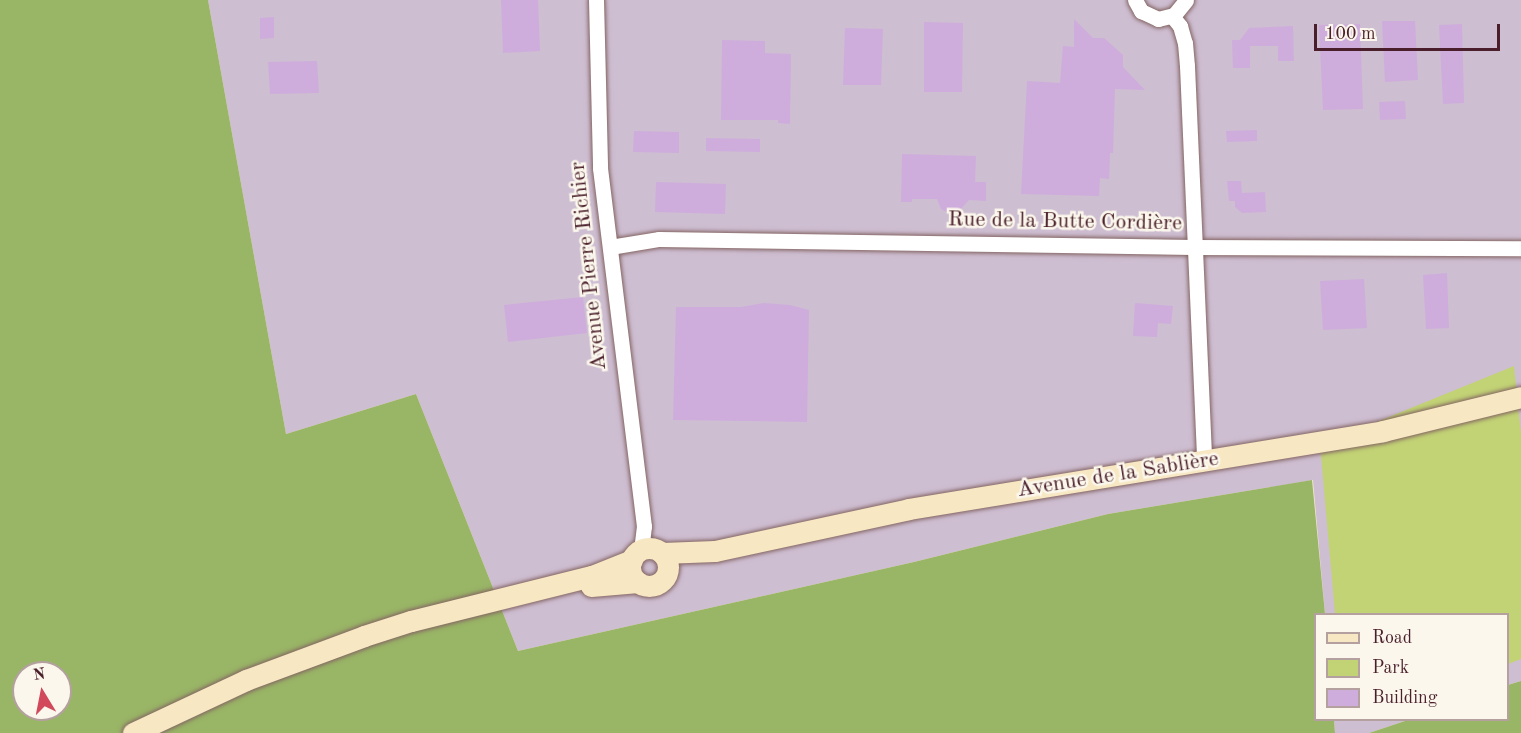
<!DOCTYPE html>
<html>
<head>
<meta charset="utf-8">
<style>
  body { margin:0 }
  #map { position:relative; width:1521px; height:733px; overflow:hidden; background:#f1e6cb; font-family:"Old Standard TT",serif }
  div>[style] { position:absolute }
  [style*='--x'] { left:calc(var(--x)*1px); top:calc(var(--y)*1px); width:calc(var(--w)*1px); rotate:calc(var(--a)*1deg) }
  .industrial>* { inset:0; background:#cebed2 }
  .green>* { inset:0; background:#c2d375 }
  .forest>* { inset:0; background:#99b566 }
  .building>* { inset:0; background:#ceaddc }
  .roads { filter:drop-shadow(0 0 2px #846563) drop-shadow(0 0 2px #846563) }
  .street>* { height:15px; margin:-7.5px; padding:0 7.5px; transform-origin:7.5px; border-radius:7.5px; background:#fff }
  .secondary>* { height:21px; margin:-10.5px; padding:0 10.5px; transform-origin:10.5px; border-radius:10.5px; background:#f7e8c3 }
  .secondary>.ring { margin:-10.5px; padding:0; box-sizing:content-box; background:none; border:21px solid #f7e8c3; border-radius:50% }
  span { translate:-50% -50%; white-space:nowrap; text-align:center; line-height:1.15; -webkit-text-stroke:5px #fbf7ec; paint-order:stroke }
  .street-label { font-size:22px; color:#4a1f2b }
  .legend { position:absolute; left:1314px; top:613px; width:195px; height:108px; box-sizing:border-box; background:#fbf7ec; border:2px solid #b4a19f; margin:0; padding:8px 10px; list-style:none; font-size:18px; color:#4a1f2b }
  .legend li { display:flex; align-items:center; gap:12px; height:30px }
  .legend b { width:30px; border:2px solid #b4a19f }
  .north { position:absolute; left:12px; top:661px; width:60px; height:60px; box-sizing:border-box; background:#fbf7ec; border:2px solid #b4a19f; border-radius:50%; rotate:350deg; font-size:16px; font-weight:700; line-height:24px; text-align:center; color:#4a1f2b }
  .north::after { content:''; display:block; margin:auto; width:21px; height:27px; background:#d1495b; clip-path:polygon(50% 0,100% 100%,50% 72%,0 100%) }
  .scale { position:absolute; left:1314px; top:24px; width:186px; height:27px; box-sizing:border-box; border:3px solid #4a1f2b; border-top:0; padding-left:8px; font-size:18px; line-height:21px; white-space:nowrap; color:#4a1f2b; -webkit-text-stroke:4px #fbf7ec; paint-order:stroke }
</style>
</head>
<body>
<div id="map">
  <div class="industrial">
    <i style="clip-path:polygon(208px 0,1521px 0,1521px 681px,1508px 685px,1508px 614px,1325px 614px,1313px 480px,1108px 514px,914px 562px,518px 651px,416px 394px,286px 434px)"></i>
    <i style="clip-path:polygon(1334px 720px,1408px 720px,1369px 733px,1335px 733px)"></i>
  </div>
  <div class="green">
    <i style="clip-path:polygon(1514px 366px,1521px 434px,1521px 659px,1508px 664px,1508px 614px,1335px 614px,1320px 445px)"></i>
  </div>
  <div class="forest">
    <i style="clip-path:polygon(evenodd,0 0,208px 0,286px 434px,416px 394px,518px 651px,914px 562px,1108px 514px,1312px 480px,1325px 614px,1316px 614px,1316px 720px,1334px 720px,1335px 733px,0 733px,0 0,24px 673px,60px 673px,60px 709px,24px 709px,24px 673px)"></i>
    <i style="clip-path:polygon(1521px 681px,1521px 733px,1369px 733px,1408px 720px,1508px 720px,1508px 685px)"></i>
  </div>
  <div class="building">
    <i style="clip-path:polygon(501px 0,538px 0,540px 51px,503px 53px)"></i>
    <i style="clip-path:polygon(274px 17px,274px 38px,260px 39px,260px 18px)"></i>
    <i style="clip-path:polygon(1074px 19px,1093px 38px,1104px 38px,1123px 55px,1123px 67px,1145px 90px,1115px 89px,1113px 153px,1110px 153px,1109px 179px,1100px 178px,1099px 196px,1021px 194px,1027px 81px,1060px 83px,1063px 46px,1074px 47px)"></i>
    <i style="clip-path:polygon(1382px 21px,1415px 21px,1418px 80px,1385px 82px)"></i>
    <i style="clip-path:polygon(924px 22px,963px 23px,962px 92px,924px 92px)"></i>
    <i style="clip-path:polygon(1360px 24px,1363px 109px,1323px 110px,1319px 25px)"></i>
    <i style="clip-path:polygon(1462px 24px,1464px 103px,1443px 104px,1439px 25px)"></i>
    <i style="clip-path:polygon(1293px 26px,1294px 61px,1278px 61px,1278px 46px,1250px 46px,1250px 68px,1233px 68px,1232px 40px,1240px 40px,1249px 28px)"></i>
    <i style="clip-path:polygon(845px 28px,883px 29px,881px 85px,843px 85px)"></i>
    <i style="clip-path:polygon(722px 40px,765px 41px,765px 53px,791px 54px,790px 124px,778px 123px,778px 120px,721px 120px)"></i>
    <i style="clip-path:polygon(317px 61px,319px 93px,270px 94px,268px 62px)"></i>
    <i style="clip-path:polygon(1405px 101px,1406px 119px,1380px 120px,1379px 102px)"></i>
    <i style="clip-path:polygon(1257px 130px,1257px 141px,1227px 142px,1226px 131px)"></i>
    <i style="clip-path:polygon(634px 131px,679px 132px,679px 153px,633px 152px)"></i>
    <i style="clip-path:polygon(706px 138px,760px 139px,760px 152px,706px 151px)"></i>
    <i style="clip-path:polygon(902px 154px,976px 156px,975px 182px,986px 182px,986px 201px,969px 200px,960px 210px,951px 214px,941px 209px,937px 199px,912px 199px,912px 202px,901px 202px)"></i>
    <i style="clip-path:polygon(1227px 181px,1241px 181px,1242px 193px,1265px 192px,1266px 212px,1242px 213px,1235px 207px,1235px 201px,1229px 201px)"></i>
    <i style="clip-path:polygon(656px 182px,726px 184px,725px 214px,655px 212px)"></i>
    <i style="clip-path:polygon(1447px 273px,1449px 328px,1426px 329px,1423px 275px)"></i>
    <i style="clip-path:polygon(1364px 279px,1367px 328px,1323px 330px,1320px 281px)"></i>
    <i style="clip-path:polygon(583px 297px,587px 333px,508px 342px,504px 305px)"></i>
    <i style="clip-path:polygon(764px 303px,790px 305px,809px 310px,807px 422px,673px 420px,676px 307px,741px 307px)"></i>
    <i style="clip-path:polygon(1135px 303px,1173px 306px,1171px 324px,1158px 323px,1157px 337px,1133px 336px)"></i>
  </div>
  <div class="roads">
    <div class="street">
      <i style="--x:596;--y:0;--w:168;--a:88.6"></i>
      <i style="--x:600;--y:168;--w:361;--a:83"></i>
      <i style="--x:644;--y:526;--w:25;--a:97"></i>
      <i style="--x:1135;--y:0;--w:13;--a:61"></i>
      <i style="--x:1141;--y:11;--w:19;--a:25"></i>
      <i style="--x:1158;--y:19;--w:16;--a:-14"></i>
      <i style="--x:1174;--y:15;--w:19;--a:-51"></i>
      <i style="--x:1172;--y:16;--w:13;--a:51"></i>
      <i style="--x:1180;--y:26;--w:18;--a:74"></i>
      <i style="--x:1185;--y:43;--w:23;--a:85"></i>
      <i style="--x:1187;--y:66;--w:394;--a:87.5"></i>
      <i style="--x:610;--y:247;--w:50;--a:-9.3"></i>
      <i style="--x:659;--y:239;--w:534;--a:0.86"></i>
      <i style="--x:1193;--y:247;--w:328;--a:0.2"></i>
    </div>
    <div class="secondary">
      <i class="ring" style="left:630px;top:548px;width:17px;height:17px"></i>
      <i style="--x:662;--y:553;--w:53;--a:-2.2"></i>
      <i style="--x:715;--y:551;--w:198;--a:-12.2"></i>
      <i style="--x:909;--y:509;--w:480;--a:-9.3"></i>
      <i style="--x:1383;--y:431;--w:142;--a:-13.8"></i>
      <i style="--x:591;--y:586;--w:47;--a:-4.9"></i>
      <i style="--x:133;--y:733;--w:125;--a:-25.1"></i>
      <i style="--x:246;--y:680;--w:126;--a:-20.4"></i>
      <i style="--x:364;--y:636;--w:49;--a:-17.7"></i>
      <i style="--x:411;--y:621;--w:187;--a:-14"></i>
      <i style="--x:592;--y:576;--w:43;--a:-21.8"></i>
    </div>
  </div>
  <div class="street-label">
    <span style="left:1065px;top:222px;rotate:1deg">Rue de la Butte Cordière</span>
    <span style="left:589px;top:266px;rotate:-96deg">Avenue Pierre Richier</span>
    <span style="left:1118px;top:475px;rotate:-9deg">Avenue de la Sablière</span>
  </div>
  <ul class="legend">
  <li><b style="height:8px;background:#f7e8c3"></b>Road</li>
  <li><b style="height:16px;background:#c2d375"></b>Park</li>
  <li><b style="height:16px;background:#ceaddc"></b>Building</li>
  </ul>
  <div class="north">N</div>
  <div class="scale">100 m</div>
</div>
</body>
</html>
